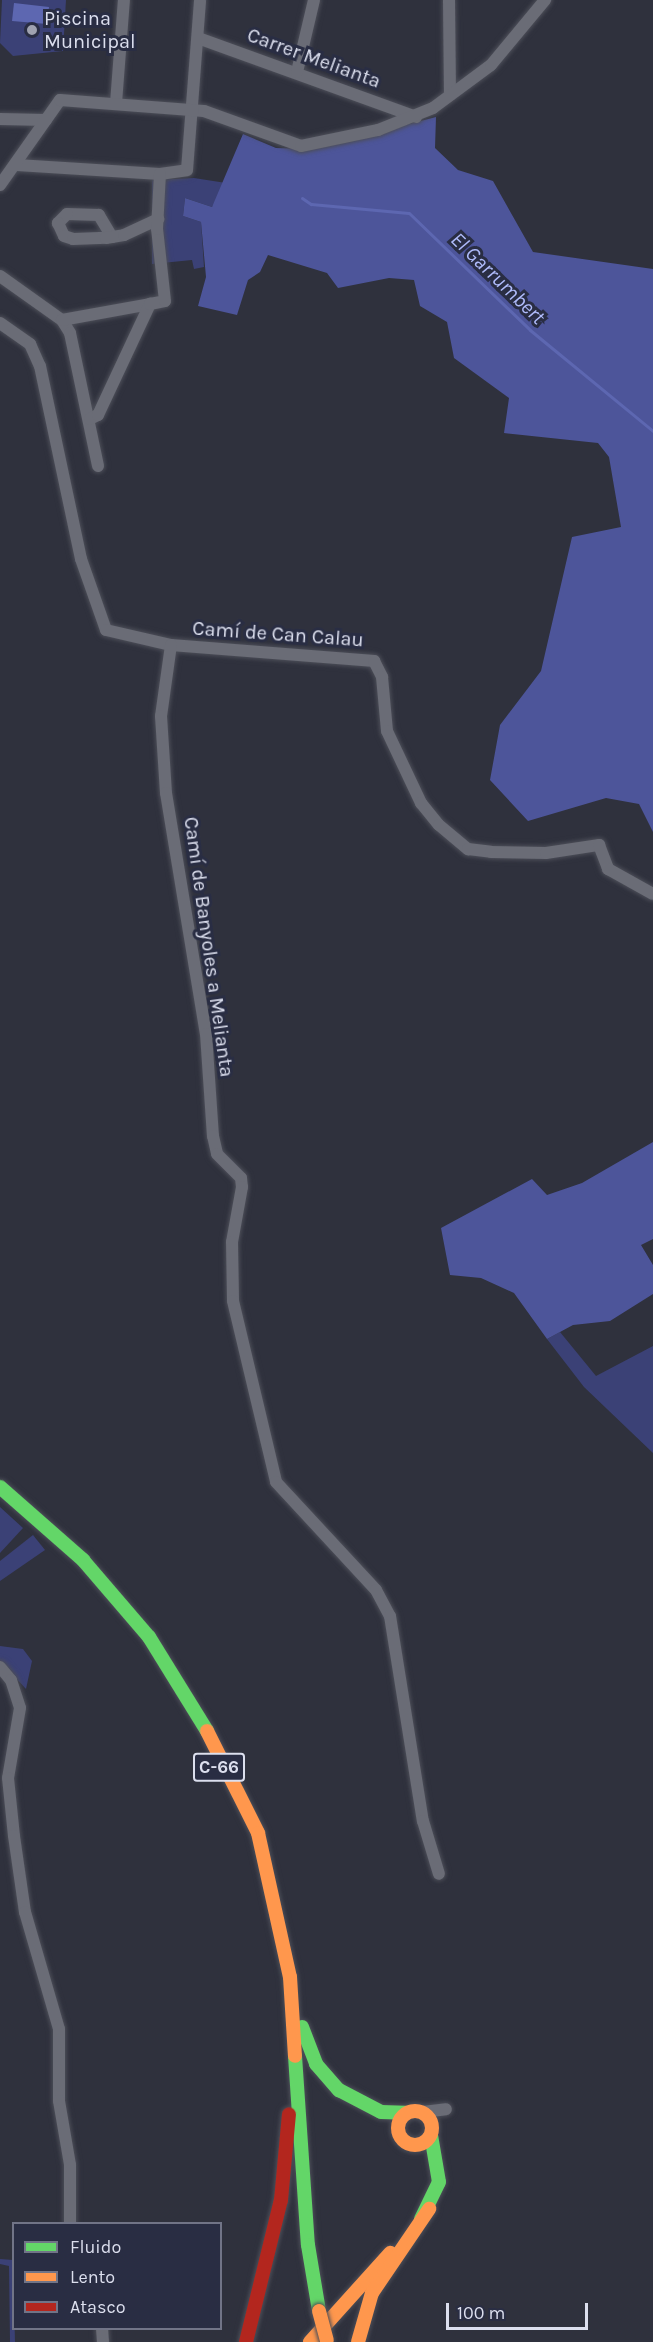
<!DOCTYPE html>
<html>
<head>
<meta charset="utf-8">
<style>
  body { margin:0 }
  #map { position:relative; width:653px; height:2342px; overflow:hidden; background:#2f313d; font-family:Karla,sans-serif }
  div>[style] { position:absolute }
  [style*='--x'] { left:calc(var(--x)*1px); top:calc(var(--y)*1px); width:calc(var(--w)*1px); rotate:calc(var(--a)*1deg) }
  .green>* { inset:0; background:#3b4176 }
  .forest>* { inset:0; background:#4d559a }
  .water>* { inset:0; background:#5d67b1 }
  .stream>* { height:3px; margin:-1.5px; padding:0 1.5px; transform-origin:1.5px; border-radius:1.5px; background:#5d67b1 }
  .roads { filter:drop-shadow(0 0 2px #4c4e58) drop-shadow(0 0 2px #4c4e58) }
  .street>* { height:12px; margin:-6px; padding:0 6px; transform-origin:6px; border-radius:6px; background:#6a6c76 }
  .fast>* { height:14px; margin:-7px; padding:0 7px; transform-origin:7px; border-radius:7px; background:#63d668 }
  .slow>* { height:14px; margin:-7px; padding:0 7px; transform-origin:7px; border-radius:7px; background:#ff974d }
  .slow>.ring { margin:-7px; padding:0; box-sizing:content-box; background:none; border:14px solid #ff974d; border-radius:50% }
  .jam>* { height:14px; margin:-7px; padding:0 7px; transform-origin:7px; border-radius:7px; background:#b3261e }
  .bridges { filter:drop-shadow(0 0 2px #4c4e58) drop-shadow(0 0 2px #4c4e58) }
  .slow-bridge>* { height:14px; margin:-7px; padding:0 7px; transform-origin:7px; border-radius:7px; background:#ff974d }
  .dots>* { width:16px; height:16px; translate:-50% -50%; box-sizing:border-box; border:3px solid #292d43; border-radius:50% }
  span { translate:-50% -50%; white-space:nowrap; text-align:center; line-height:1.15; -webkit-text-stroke:6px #292d43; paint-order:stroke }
  .shield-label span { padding:2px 4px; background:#292d43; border:2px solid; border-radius:4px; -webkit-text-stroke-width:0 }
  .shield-label { font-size:18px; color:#dcdfee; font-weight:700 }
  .poi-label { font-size:20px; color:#dcdfee }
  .left { translate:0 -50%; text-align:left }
  .street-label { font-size:20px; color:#dcdfee }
  .water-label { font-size:21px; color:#afbbfb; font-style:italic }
  .legend { position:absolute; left:12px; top:2222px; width:210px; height:108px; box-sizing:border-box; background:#292d43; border:2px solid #717487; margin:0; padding:8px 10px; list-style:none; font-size:18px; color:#dcdfee }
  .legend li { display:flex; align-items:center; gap:12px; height:30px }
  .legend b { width:30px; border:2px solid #717487 }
  .scale { position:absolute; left:446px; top:2303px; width:142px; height:27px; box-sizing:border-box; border:3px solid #dcdfee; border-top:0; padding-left:8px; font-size:18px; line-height:21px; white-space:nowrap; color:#dcdfee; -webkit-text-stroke:4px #292d43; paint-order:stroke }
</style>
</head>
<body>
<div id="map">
  <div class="green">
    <i style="clip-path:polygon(2px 0,66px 0,63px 51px,13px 56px,0 43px)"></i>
    <i style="clip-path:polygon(194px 178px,226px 183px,212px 207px,185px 198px,183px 216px,201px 222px,204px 267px,194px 269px,192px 260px,152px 264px,152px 180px)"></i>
    <i style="clip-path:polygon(560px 1332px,596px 1376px,653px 1346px,653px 1453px,584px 1387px,547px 1339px)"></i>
    <i style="clip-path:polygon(0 1507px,23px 1528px,0 1553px)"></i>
    <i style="clip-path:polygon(33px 1535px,45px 1550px,0 1581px,0 1561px)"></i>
    <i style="clip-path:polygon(0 1646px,23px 1649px,32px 1661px,26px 1689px,0 1661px)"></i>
    <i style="clip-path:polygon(0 2259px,13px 2260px,15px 2342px,10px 2342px,9px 2266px,0 2264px)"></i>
  </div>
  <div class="forest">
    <i style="clip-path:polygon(436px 117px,435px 148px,458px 170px,493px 181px,533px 252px,653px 269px,653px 832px,639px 804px,606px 798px,528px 821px,490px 780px,500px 725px,541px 671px,572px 537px,621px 527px,609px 457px,598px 443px,504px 433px,509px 398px,454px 358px,447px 322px,420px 306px,414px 280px,389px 278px,338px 288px,327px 273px,268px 255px,260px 272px,248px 280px,237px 315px,198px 306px,206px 277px,201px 222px,183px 216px,185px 198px,212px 207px,243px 134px,276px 148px,311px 149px)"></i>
    <i style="clip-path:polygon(653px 1142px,653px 1239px,641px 1245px,653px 1265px,653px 1294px,610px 1321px,573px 1325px,547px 1339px,514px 1293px,481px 1278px,450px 1275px,441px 1228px,532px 1179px,547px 1195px,582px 1183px)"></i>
  </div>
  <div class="water">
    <i style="clip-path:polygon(14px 3px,49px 7px,47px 24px,12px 21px)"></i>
  </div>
  <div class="stream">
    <i style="--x:302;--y:198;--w:11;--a:34"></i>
    <i style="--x:311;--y:204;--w:98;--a:5.2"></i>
    <i style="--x:409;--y:213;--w:168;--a:44"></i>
    <i style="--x:530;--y:330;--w:159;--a:39.4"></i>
  </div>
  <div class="roads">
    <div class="street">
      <i style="--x:449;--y:0;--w:95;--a:89.4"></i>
      <i style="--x:198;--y:38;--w:232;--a:19.9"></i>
      <i style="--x:297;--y:72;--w:74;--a:-76.7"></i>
      <i style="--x:116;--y:103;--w:103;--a:-85.6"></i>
      <i style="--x:0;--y:119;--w:46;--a:1.2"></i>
      <i style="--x:17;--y:165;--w:143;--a:3.6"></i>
      <i style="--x:160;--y:174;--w:27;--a:-8"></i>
      <i style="--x:187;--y:170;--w:170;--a:-85.6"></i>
      <i style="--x:0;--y:185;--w:104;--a:-54.8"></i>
      <i style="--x:60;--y:100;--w:144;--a:4.4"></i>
      <i style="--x:204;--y:111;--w:103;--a:19.8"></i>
      <i style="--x:301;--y:146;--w:79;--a:-11.7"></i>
      <i style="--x:378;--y:130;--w:59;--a:-21.8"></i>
      <i style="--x:433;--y:108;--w:72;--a:-36.6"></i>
      <i style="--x:491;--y:65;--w:85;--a:-50.3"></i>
      <i style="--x:112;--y:237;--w:26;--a:-121"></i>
      <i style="--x:99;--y:215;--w:32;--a:-178"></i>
      <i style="--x:67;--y:214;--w:13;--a:135"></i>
      <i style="--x:58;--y:223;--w:14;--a:65"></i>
      <i style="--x:64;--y:236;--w:9;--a:18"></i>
      <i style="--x:73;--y:239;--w:33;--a:-2"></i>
      <i style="--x:106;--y:238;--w:18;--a:-9"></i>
      <i style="--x:124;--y:235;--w:38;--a:-25"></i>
      <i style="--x:0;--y:276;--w:76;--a:35.4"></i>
      <i style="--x:62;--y:320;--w:15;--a:58"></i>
      <i style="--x:70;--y:333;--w:136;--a:78.1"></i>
      <i style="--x:62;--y:320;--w:89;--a:-10.3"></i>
      <i style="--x:0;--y:323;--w:37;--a:35"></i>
      <i style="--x:30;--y:344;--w:24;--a:66"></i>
      <i style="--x:40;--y:366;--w:197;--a:78"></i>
      <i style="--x:81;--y:559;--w:75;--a:70.6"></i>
      <i style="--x:106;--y:630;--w:67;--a:13"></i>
      <i style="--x:171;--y:645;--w:204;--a:4.5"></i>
      <i style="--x:374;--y:661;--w:18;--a:63"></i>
      <i style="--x:382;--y:677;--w:54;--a:84.7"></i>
      <i style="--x:387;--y:731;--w:80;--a:64.7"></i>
      <i style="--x:421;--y:803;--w:28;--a:51"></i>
      <i style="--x:439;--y:825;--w:38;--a:40"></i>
      <i style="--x:468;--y:849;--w:23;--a:7"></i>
      <i style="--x:491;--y:852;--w:55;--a:1"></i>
      <i style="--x:546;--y:853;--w:54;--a:-8.6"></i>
      <i style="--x:599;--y:845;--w:26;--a:69"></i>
      <i style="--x:608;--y:869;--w:51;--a:29.1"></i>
      <i style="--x:90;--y:419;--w:9;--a:-27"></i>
      <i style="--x:98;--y:415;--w:123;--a:-64.9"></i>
      <i style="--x:150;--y:304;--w:15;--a:-11"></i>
      <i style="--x:165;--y:301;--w:72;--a:-96.3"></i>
      <i style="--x:157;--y:229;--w:55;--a:-86.9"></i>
      <i style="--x:171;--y:645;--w:72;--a:98"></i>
      <i style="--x:161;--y:716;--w:77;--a:86.3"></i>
      <i style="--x:166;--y:793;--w:244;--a:80.6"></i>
      <i style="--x:206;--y:1034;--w:102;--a:86.1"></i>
      <i style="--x:213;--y:1136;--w:18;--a:77"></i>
      <i style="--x:217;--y:1154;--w:34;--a:45"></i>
      <i style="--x:241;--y:1178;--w:9;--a:84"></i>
      <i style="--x:242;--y:1187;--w:56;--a:100.3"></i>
      <i style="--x:232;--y:1242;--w:59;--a:89"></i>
      <i style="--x:233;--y:1301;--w:186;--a:76.6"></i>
      <i style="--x:276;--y:1482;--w:147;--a:47.2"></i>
      <i style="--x:376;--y:1590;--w:30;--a:62"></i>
      <i style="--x:390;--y:1616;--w:208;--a:80.9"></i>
      <i style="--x:423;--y:1821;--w:55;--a:73.2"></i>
      <i style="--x:0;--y:1667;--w:17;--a:50"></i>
      <i style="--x:11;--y:1680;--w:29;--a:72"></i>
      <i style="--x:20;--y:1708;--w:71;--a:99.7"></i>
      <i style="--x:8;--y:1778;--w:58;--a:84.1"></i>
      <i style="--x:14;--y:1836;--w:77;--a:81.8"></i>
      <i style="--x:25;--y:1912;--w:122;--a:73.8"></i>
      <i style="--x:59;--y:2029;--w:72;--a:90"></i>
      <i style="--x:59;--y:2101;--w:65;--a:80.2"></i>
      <i style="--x:70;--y:2165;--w:59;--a:90"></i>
      <i style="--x:423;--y:2112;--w:23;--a:-7"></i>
      <i style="--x:102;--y:2328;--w:14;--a:86"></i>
    </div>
    <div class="fast">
      <i style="--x:0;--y:1487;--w:111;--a:41.3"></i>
      <i style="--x:83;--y:1560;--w:101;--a:49.4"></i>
      <i style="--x:149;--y:1637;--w:110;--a:58.3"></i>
      <i style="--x:302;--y:2027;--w:40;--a:69"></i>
      <i style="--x:316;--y:2064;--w:35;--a:49"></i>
      <i style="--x:339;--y:2090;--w:47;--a:27.6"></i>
      <i style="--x:381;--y:2112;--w:24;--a:2"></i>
      <i style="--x:295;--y:2056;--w:189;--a:86.1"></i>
      <i style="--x:308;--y:2245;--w:67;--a:80.5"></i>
      <i style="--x:421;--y:2219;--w:41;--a:-64.1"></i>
      <i style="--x:439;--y:2182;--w:48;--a:-99.7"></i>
    </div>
    <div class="slow">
      <i style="--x:207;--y:1731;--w:114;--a:63.4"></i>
      <i style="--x:258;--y:1833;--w:148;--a:77.5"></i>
      <i style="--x:290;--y:1977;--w:79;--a:86.4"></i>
      <i class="ring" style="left:398px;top:2111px;width:20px;height:20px"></i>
      <i style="--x:310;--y:2342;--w:120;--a:-48"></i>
      <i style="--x:358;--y:2342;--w:51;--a:-74.1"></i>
      <i style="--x:372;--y:2293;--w:102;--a:-55.8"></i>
    </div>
    <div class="jam">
      <i style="--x:246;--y:2342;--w:146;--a:-76.2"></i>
      <i style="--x:281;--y:2200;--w:86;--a:-84.7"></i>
    </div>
  </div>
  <div class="bridges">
    <div class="slow-bridge">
      <i style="--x:319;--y:2311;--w:30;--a:75"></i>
    </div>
  </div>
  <div class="dots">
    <i style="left:32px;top:30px;background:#9fa2b0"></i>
  </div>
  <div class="shield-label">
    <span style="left:219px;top:1767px">C-66</span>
  </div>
  <div class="poi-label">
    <span class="left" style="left:44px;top:30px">Piscina<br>Municipal</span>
  </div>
  <div class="street-label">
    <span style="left:314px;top:58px;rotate:20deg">Carrer Melianta</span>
    <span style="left:278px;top:634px;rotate:4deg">Camí de Can Calau</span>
    <span style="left:209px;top:947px;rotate:82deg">Camí de Banyoles a Melianta</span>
  </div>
  <div class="water-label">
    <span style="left:498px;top:278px;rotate:44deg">El Garrumbert</span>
  </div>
  <ul class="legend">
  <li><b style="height:8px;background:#63d668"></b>Fluido</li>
  <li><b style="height:8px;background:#ff974d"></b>Lento</li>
  <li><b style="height:8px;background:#b3261e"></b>Atasco</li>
  </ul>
  <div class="scale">100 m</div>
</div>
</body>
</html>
